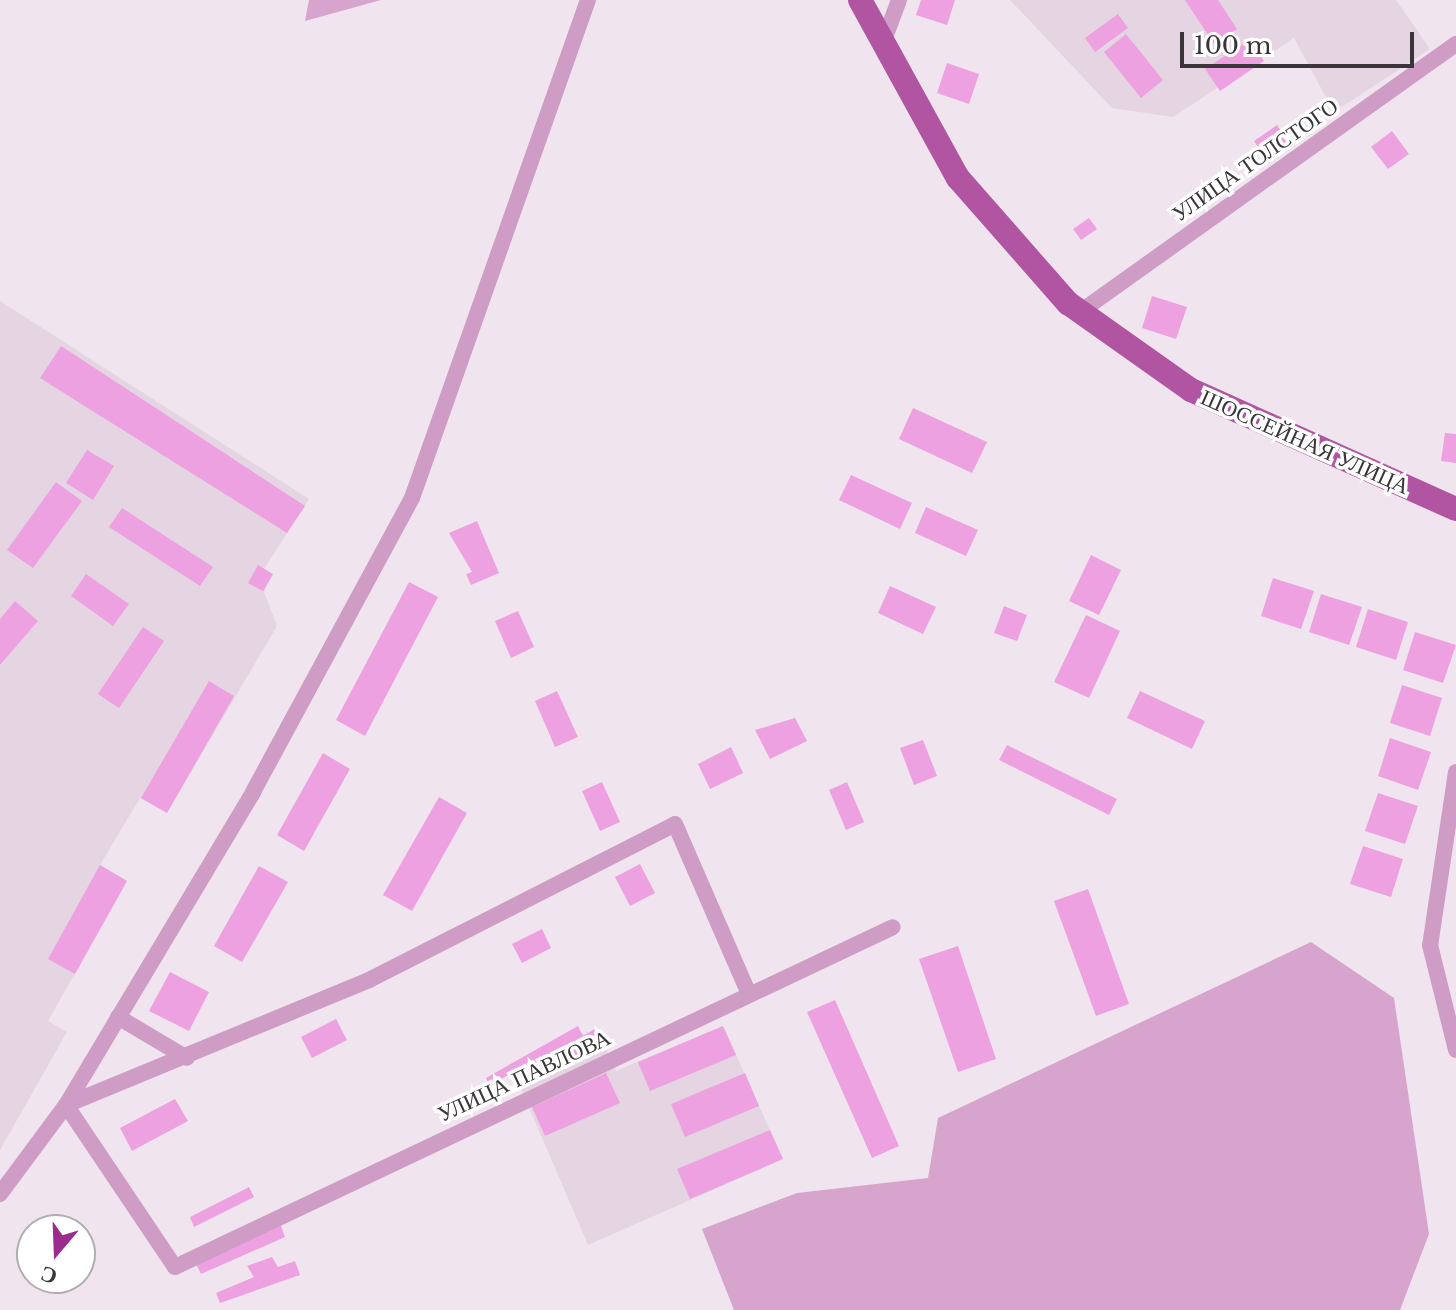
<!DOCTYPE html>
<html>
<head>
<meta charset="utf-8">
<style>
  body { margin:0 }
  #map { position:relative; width:1456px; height:1310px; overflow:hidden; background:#f0e5ee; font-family:"Libre Baskerville",serif }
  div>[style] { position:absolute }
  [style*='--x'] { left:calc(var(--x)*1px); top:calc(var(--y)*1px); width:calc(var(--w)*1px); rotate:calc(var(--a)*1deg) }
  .built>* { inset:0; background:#e5d4e1 }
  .green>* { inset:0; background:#d7a4cd }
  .building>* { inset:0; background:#eea1e0 }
  .street>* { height:16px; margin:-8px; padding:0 8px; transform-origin:8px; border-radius:8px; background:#ce9cc5 }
  .primary>* { height:24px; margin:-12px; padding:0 12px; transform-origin:12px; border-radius:12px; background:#b155a3 }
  span { translate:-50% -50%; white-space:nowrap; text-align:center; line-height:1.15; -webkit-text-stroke:7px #fff; paint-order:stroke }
  .street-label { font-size:22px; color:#393539 }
  .north { position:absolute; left:16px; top:1214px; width:80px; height:80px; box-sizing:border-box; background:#fff; border:2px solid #b0aeb0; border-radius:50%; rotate:199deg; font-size:22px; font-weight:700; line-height:32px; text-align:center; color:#393539 }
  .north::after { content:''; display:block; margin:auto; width:28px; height:36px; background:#992c8c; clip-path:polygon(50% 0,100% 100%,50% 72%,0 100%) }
  .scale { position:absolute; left:1180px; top:32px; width:234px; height:36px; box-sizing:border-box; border:4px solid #393539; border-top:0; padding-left:10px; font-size:24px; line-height:28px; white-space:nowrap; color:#393539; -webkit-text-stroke:6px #fff; paint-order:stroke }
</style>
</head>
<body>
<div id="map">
  <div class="built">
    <i style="clip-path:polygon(1010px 0,1396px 0,1430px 49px,1334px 112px,1294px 38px,1173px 117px,1112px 108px)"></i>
    <i style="clip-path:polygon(0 301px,309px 499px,264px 569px,273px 574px,264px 592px,277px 626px,167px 813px,140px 798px,100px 865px,127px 881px,48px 1021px,67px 1032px,0 1150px)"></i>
    <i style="clip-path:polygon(578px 1026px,583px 1035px,597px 1028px,616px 1071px,723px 1026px,783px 1159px,588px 1245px,519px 1084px,533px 1078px,527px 1066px,489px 1085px,486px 1078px)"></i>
  </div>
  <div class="green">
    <i style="clip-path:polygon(309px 0,381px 0,305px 21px)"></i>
    <i style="clip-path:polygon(1311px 942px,1394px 998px,1429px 1234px,1400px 1310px,734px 1310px,702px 1229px,797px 1193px,928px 1178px,938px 1118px)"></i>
  </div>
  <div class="building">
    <i style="clip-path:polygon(921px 0,955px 0,947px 25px,916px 15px)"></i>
    <i style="clip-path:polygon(1185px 0,1218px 0,1237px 29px,1214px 44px)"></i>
    <i style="clip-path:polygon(1118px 14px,1128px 28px,1095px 52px,1085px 38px)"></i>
    <i style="clip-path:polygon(1126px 34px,1163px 80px,1141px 98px,1104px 52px)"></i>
    <i style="clip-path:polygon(1249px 40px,1264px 61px,1220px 91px,1205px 69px)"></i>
    <i style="clip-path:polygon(947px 63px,979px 74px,969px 104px,937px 93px)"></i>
    <i style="clip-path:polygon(1277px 125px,1290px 145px,1267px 161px,1254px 141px)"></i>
    <i style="clip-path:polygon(1392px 131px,1409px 154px,1388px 169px,1371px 147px)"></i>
    <i style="clip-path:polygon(1089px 218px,1097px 229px,1081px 240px,1073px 229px)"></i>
    <i style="clip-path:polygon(1152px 296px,1187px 307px,1176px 339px,1142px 328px)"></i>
    <i style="clip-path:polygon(61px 346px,305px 506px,287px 533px,40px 378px)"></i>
    <i style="clip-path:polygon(913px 408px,987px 442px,972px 473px,899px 439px)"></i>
    <i style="clip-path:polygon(1445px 433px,1456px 434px,1456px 463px,1441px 461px)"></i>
    <i style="clip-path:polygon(87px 450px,114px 466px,93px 500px,66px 483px)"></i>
    <i style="clip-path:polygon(851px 475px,912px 503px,900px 529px,839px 500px)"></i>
    <i style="clip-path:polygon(56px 482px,82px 501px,33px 568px,7px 550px)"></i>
    <i style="clip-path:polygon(926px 507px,978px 530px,966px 556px,915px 533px)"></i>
    <i style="clip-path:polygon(122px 508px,213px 567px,200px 586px,109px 527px)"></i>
    <i style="clip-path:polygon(477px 521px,499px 573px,471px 585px,466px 574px,472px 572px,449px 533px)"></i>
    <i style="clip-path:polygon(1091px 555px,1121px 570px,1099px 615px,1069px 601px)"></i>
    <i style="clip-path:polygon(258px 565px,273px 574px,263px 591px,248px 583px)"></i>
    <i style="clip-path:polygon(86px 574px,129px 604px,113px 626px,71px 596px)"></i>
    <i style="clip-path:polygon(1273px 578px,1314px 591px,1301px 629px,1261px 616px)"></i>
    <i style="clip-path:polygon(409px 582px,438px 597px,365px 736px,336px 720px)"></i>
    <i style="clip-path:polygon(890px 586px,936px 607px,923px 634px,878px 613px)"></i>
    <i style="clip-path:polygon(1321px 594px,1362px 607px,1349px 645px,1309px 632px)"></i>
    <i style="clip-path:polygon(15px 601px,38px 621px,0 665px,0 619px)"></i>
    <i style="clip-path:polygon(1004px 606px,1027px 615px,1017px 641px,994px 633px)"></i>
    <i style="clip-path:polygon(1368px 609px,1408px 622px,1396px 660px,1356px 647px)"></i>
    <i style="clip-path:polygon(518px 611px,534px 647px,511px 658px,495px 621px)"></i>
    <i style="clip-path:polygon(1086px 615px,1120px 631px,1089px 698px,1054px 682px)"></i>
    <i style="clip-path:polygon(143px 627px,164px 641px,119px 708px,98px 694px)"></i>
    <i style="clip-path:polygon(1415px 632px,1456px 645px,1443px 683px,1403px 670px)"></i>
    <i style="clip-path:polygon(209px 681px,234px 696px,167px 813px,141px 798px)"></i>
    <i style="clip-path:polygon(1402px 685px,1442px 698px,1430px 736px,1390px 723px)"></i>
    <i style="clip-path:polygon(557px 691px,578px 737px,555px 747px,535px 701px)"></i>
    <i style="clip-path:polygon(1140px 691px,1205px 721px,1192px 749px,1127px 718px)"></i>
    <i style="clip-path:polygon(795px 718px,807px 741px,770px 759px,755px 730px)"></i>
    <i style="clip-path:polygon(1390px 738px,1431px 752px,1418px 790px,1378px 776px)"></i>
    <i style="clip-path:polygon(923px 740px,937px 776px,914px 785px,900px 748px)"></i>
    <i style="clip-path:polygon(1007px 745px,1117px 799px,1109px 815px,999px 760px)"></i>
    <i style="clip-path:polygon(731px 747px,743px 773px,710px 789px,698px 764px)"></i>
    <i style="clip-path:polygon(323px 753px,350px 769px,304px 851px,277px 835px)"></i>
    <i style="clip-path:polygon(602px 782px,620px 822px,600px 831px,582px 791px)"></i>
    <i style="clip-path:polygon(847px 782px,864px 822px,846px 830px,829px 790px)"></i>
    <i style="clip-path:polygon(1378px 793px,1418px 806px,1405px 844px,1365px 831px)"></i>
    <i style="clip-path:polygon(439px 797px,467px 813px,412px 911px,383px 895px)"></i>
    <i style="clip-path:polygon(1363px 846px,1403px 859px,1391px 897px,1350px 884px)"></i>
    <i style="clip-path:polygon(640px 864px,655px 893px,630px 906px,615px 877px)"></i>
    <i style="clip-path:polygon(100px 865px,127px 881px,75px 974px,48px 959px)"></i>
    <i style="clip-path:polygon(259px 866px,288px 882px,242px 962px,214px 946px)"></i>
    <i style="clip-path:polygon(1088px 889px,1129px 1004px,1096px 1016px,1054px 901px)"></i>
    <i style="clip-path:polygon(542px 929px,551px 948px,522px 963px,512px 944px)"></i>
    <i style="clip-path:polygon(958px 946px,996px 1059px,958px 1072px,919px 959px)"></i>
    <i style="clip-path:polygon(170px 972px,209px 992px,189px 1031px,149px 1011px)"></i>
    <i style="clip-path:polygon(835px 1000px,899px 1146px,872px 1158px,807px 1012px)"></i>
    <i style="clip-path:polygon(336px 1019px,347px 1040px,312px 1058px,301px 1037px)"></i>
    <i style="clip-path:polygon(578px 1026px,583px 1036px,597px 1028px,605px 1044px,533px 1078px,526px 1066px,489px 1085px,486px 1078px)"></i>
    <i style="clip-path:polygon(723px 1026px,736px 1055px,650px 1091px,638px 1062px)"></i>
    <i style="clip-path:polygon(606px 1073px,620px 1103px,545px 1136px,532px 1107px)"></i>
    <i style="clip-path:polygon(745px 1073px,759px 1106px,685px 1137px,671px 1104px)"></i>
    <i style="clip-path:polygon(175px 1099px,188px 1121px,132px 1151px,120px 1128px)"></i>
    <i style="clip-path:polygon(770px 1130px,783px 1159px,690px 1199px,677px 1169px)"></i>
    <i style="clip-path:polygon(249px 1187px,254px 1197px,194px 1227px,190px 1217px)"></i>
    <i style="clip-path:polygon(280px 1223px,285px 1237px,201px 1274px,195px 1262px)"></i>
    <i style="clip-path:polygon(272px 1257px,278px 1267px,295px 1261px,300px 1275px,220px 1303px,216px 1293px,254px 1277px,247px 1266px)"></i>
  </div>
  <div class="street">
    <i style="--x:883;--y:43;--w:46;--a:-69.6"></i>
    <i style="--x:1080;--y:312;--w:462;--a:-35.5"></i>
    <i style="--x:1456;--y:772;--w:175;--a:98.5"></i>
    <i style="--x:1430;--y:945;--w:108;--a:76.1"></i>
    <i style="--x:118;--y:1017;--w:80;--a:30.7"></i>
    <i style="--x:66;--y:1105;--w:195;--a:56.1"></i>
    <i style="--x:175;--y:1267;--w:794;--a:-25.34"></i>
    <i style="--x:66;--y:1105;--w:328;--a:-22.4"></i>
    <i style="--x:369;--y:980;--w:343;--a:-27"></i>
    <i style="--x:675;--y:824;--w:185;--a:66.5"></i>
    <i style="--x:0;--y:1194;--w:111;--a:-53.4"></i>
    <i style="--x:66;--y:1105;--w:365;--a:-59.1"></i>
    <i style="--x:253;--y:792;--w:334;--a:-61.6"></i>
    <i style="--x:412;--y:498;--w:528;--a:-70.54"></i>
  </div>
  <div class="primary">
    <i style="--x:860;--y:0;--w:203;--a:61.2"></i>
    <i style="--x:958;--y:178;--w:167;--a:48.7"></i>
    <i style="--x:1068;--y:303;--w:151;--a:35.3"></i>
    <i style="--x:1191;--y:390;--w:290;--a:24.2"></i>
  </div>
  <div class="street-label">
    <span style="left:1255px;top:160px;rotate:-35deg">УЛИЦА ТОЛСТОГО</span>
    <span style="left:1305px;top:442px;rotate:24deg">ШОССЕЙНАЯ УЛИЦА</span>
    <span style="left:524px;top:1076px;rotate:-25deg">УЛИЦА ПАВЛОВА</span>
  </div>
  <div class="north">С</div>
  <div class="scale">100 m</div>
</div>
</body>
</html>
